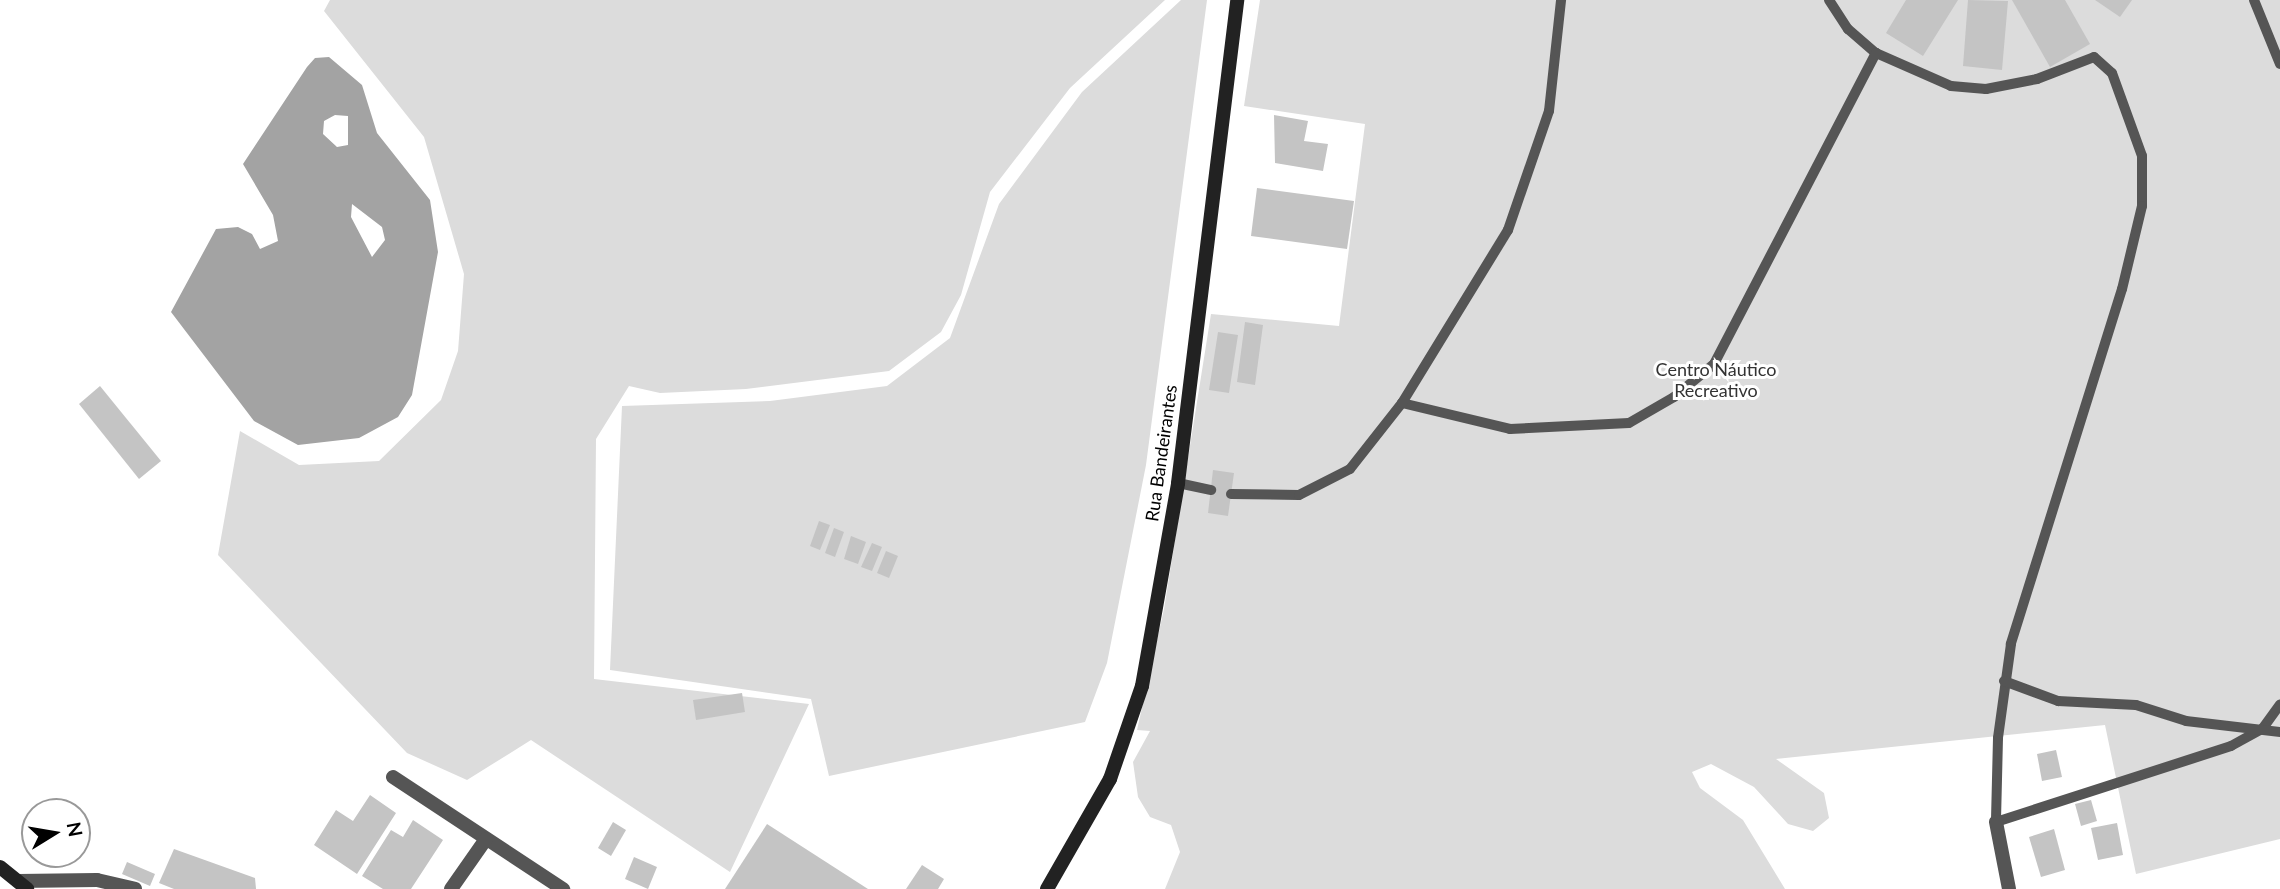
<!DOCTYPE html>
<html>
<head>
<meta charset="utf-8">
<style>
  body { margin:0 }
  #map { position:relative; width:2280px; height:889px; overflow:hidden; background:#fff; font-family:Lato,sans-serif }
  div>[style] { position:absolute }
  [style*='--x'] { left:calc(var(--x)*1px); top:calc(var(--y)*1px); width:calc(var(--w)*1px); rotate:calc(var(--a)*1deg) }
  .green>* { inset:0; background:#dcdcdc }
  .water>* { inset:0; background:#a3a3a3 }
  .building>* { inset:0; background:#c4c4c4 }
  .lane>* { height:10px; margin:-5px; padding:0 5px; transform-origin:5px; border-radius:5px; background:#555 }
  .street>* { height:14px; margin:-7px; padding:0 7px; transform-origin:7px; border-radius:7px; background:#555 }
  .secondary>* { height:14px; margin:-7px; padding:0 7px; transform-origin:7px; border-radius:7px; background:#222 }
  span { translate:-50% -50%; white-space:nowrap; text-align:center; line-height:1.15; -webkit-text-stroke:6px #fff; paint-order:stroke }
  .park-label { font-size:18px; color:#333 }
  .street-label { font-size:18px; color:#000 }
  .north { position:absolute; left:21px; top:798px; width:70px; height:70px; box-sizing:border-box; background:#fff; border:2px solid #999; border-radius:50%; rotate:79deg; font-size:19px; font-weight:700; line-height:28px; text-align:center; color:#000 }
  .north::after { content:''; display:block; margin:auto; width:24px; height:32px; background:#000; clip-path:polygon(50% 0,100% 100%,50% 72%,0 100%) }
</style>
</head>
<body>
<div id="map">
  <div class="green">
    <i style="clip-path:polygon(330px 0,1165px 0,1070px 88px,990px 192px,961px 295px,941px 332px,889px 371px,746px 389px,660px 393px,629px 386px,596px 439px,594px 679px,809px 704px,730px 872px,531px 740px,467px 780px,407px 753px,218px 555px,240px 431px,299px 465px,379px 461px,441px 400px,458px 351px,464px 274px,424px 137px,324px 11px)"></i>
    <i style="clip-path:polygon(1181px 0,1207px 0,1146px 465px,1107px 663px,1085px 722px,829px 776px,811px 699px,610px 670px,622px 406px,770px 401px,887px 386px,950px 338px,999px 204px,1082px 92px)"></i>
    <i style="clip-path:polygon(1260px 0,2280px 0,2280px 839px,2136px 874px,2105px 725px,1776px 759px,1824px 793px,1829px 818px,1813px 831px,1788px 824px,1754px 787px,1711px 764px,1692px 772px,1700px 788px,1743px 820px,1785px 889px,1165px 889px,1180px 852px,1171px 825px,1150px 817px,1138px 797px,1133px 762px,1150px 731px,1137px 730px,1164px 609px,1211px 314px,1339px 326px,1365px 124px,1244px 106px)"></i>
  </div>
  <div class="water">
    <i style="clip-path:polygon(evenodd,329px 57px,362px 85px,377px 133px,430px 200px,438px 252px,412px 395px,398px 417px,359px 438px,298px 445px,254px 421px,171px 312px,216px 229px,238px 227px,252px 234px,260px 249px,278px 241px,273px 215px,243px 164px,307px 67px,315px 58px,329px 57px,335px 115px,348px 116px,348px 145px,337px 147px,323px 134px,324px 121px,335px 115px,329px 57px,352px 204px,382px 227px,385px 240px,372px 257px,351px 217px,352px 204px)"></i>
  </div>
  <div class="building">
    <i style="clip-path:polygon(1906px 0,1958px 0,1923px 56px,1886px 33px)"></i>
    <i style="clip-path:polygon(1968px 0,2008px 1px,2002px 70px,1963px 66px)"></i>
    <i style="clip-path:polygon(2012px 0,2065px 0,2090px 44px,2050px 67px)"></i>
    <i style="clip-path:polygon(2095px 0,2132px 0,2120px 17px)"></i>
    <i style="clip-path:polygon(1274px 115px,1308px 121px,1304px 141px,1328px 144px,1323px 171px,1275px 163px)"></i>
    <i style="clip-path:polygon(1257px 188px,1354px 201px,1347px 249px,1251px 236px)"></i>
    <i style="clip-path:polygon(1245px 322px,1263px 325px,1255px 385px,1237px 382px)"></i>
    <i style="clip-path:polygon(1218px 332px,1238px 335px,1229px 393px,1209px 390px)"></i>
    <i style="clip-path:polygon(100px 386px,161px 461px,139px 479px,79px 404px)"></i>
    <i style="clip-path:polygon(1213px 470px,1234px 473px,1228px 516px,1208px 513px)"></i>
    <i style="clip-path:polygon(819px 521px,830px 525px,820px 550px,810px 546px)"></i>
    <i style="clip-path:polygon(834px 528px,844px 532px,835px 557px,825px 553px)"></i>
    <i style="clip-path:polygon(851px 536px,866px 542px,858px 564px,844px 559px)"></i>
    <i style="clip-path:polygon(872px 543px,882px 547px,872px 571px,861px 567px)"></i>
    <i style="clip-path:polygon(886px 551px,898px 556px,889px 578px,877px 573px)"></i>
    <i style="clip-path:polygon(742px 693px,745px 712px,696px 720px,693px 700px)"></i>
    <i style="clip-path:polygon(2056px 750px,2062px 777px,2042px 781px,2037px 754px)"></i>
    <i style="clip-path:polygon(370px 795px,396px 813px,357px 874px,314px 845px,336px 810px,353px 821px)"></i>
    <i style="clip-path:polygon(2091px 800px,2097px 821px,2081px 826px,2075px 804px)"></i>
    <i style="clip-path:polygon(413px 820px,443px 840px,411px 889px,383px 889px,362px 876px,391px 830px,403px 837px)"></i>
    <i style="clip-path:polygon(613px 822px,626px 830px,611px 856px,598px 848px)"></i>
    <i style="clip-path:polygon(2117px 823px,2123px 855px,2098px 860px,2091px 828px)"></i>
    <i style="clip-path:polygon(767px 824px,868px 889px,725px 889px)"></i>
    <i style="clip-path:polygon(2054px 829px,2065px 870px,2041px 877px,2029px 837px)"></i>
    <i style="clip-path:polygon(174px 849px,255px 878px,256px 889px,174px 889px,159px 883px)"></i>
    <i style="clip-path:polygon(634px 857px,657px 867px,648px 889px,625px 879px)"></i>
    <i style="clip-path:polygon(127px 862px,155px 874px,150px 886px,122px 874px)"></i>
    <i style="clip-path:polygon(922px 865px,944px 879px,938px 889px,906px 889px)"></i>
  </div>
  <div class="lane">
    <i style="--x:1829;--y:0;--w:35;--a:57"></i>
    <i style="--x:1848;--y:29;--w:37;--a:41"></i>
    <i style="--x:1876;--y:53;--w:82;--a:23.7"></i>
    <i style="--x:1951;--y:86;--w:35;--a:5"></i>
    <i style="--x:1986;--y:89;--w:52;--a:-11.1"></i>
    <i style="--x:2037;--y:79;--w:61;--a:-21.1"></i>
    <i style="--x:2094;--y:57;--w:24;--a:42"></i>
    <i style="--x:2112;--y:73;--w:88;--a:70.1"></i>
    <i style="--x:2142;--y:156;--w:50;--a:90"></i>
    <i style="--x:2142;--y:206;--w:85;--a:103.5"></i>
    <i style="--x:2122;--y:289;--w:372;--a:107.4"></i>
    <i style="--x:2011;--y:644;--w:95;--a:97.9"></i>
    <i style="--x:1998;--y:738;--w:84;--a:91.4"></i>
    <i style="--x:1996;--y:822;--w:247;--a:-17.9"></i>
    <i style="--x:2231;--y:746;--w:37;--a:-29"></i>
    <i style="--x:2263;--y:728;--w:29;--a:-54"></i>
    <i style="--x:2254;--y:0;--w:69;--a:67.9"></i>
    <i style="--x:1402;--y:403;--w:111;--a:13.5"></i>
    <i style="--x:1510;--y:429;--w:119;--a:-2.9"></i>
    <i style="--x:1629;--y:423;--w:52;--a:-30"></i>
    <i style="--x:1674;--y:397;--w:52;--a:-39.5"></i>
    <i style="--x:1714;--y:364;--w:351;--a:-62.5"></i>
    <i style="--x:1178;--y:483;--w:34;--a:12"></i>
    <i style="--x:1231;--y:494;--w:68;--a:0.8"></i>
    <i style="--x:1299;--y:495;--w:57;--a:-27"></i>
    <i style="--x:1350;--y:469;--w:84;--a:-51.8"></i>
    <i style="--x:1402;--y:403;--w:203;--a:-58.5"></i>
    <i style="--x:1508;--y:230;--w:126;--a:-71"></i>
    <i style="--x:1549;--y:111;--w:112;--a:-83.8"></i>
    <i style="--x:2004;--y:681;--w:58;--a:20.3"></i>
    <i style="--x:2058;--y:701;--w:78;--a:2.9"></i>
    <i style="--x:2136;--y:705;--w:52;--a:17.7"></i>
    <i style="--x:2186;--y:721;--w:95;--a:6.7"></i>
  </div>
  <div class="street">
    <i style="--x:393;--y:777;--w:204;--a:33.4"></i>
    <i style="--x:1996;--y:822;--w:68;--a:79"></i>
    <i style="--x:18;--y:881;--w:79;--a:-0.7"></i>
    <i style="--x:97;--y:880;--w:39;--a:13"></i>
    <i style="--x:451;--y:889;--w:61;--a:-55"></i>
  </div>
  <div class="secondary">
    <i style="--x:0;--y:867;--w:35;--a:39"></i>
    <i style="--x:1047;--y:889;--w:127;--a:-60.2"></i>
    <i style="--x:1110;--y:779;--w:98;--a:-71"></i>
    <i style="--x:1142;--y:686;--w:206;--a:-79.9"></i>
    <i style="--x:1178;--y:483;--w:487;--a:-83"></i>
  </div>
  <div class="park-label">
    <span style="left:1716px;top:380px">Centro Náutico<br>Recreativo</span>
  </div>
  <div class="street-label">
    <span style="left:1161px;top:453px;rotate:-82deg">Rua Bandeirantes</span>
  </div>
  <div class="north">N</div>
</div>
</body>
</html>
